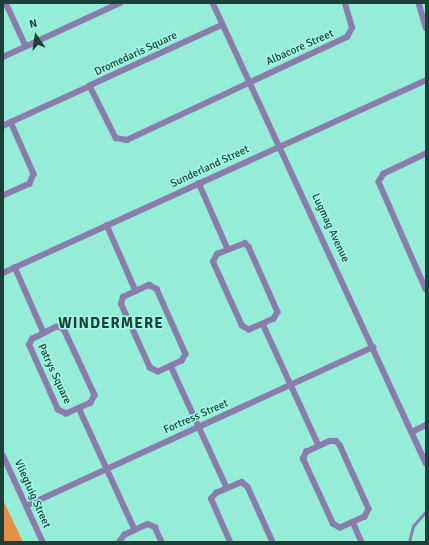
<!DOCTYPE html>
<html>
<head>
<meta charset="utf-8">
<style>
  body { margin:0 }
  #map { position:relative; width:429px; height:545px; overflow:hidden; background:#95ecd7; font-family:Signika,sans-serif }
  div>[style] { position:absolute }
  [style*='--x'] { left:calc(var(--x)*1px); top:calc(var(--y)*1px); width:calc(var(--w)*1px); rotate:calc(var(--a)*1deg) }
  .green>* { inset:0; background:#e58e48 }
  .lane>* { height:3px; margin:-1.5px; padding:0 1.5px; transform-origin:1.5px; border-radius:1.5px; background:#8a7cad }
  .street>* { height:5.5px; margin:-2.75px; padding:0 2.75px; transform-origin:2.75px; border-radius:2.75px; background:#8a7cad }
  span { translate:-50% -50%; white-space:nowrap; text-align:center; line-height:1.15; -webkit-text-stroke:3px #a2f9e4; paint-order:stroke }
  .street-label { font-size:11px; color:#1b4037 }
  .district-label { font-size:15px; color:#1b4037; font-weight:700; letter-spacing:1px }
  .frame { position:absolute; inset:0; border:4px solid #1b4037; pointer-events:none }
  .north { position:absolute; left:16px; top:16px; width:40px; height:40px; -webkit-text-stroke:3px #a2f9e4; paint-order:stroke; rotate:347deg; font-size:11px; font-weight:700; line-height:16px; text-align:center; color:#1b4037 }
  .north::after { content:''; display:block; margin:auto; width:14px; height:18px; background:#1b4037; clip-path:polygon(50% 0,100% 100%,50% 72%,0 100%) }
</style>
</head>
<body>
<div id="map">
  <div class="green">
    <i style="clip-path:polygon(3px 500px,23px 542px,3px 542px)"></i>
  </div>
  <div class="lane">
    <i style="--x:409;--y:542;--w:16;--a:-76"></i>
    <i style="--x:413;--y:526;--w:20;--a:-49"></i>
  </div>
  <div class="street">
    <i style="--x:6;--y:3;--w:47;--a:65.1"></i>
    <i style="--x:213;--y:3;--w:507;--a:65.15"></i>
    <i style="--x:419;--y:3;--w:26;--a:74"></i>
    <i style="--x:223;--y:25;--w:146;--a:155.4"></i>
    <i style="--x:90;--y:86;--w:58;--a:63.4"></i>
    <i style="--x:116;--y:138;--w:11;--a:10"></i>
    <i style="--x:127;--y:140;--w:243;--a:-25.1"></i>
    <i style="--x:347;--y:37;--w:10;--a:-61"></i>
    <i style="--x:352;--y:28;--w:26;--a:-106"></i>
    <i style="--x:3;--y:57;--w:129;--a:-24.8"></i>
    <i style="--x:11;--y:122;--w:87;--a:-24.5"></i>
    <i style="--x:3;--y:126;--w:9;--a:-27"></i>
    <i style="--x:11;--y:122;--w:57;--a:66.1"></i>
    <i style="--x:34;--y:174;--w:11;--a:112"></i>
    <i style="--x:30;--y:184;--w:30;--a:156"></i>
    <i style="--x:426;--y:154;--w:47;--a:154.5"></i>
    <i style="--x:384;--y:174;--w:9;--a:122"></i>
    <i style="--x:379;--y:182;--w:117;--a:66.3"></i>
    <i style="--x:199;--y:183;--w:72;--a:66.3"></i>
    <i style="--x:107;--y:225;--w:72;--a:66.3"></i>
    <i style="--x:245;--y:243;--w:6;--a:45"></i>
    <i style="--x:249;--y:247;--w:71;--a:66"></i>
    <i style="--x:278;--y:312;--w:8;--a:120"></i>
    <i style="--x:274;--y:319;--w:27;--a:156"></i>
    <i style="--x:249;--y:330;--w:8;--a:-150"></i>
    <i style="--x:242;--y:326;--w:70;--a:-114.4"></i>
    <i style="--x:213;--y:262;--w:9;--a:-63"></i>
    <i style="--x:217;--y:254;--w:30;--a:-21"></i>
    <i style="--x:15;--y:267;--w:72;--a:66.3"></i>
    <i style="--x:3;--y:273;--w:465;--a:-24.5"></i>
    <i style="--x:149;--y:285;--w:9;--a:27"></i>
    <i style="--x:157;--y:289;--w:71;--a:66"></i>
    <i style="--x:186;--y:354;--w:8;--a:120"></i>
    <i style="--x:182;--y:361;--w:26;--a:155"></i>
    <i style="--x:158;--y:372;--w:9;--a:-153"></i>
    <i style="--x:150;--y:368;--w:70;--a:-114.4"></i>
    <i style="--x:121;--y:304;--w:7;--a:-74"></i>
    <i style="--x:123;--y:297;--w:29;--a:-25"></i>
    <i style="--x:263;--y:324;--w:134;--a:65.3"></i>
    <i style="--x:56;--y:327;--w:5;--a:0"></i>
    <i style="--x:61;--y:327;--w:6;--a:45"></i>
    <i style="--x:65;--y:331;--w:71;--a:64.9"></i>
    <i style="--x:95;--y:395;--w:9;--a:117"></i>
    <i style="--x:91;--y:403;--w:27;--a:156"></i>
    <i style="--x:66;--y:414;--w:9;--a:-153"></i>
    <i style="--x:58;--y:410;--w:71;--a:-114"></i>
    <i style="--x:29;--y:345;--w:7;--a:-63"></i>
    <i style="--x:32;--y:339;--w:27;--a:-27"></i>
    <i style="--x:171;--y:366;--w:134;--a:65.3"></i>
    <i style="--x:79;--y:408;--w:134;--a:65.3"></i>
    <i style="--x:412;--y:432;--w:16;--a:-27"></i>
    <i style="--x:330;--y:441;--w:6;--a:0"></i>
    <i style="--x:336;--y:441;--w:6;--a:45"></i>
    <i style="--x:340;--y:445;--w:70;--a:65.6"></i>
    <i style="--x:369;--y:509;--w:9;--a:117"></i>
    <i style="--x:365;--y:517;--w:27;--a:156"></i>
    <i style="--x:340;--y:528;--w:8;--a:-150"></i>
    <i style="--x:333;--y:524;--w:72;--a:-114.8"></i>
    <i style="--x:303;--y:459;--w:8;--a:-67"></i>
    <i style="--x:306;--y:452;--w:26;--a:-25"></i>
    <i style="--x:3;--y:455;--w:96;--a:65.3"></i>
    <i style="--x:26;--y:506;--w:382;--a:-24.6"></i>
    <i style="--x:353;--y:522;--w:22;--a:66"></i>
    <i style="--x:119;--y:542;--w:9;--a:-54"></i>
    <i style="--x:124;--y:535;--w:26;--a:-25"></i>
    <i style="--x:148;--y:524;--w:8;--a:23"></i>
    <i style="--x:155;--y:527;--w:17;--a:65"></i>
    <i style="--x:230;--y:542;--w:47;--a:-113.8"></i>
    <i style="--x:211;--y:499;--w:8;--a:-50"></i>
    <i style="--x:216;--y:493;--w:28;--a:-23"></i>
    <i style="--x:242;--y:482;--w:8;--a:40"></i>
    <i style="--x:248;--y:487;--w:60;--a:65.6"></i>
  </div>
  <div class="street-label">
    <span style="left:300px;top:48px;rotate:-24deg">Albacore Street</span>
    <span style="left:136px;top:54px;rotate:-25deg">Dromedaris Square</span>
    <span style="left:210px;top:167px;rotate:-25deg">Sunderland Street</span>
    <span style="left:330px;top:228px;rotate:65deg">Lugmag Avenue</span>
    <span style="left:54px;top:374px;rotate:65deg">Patrys Square</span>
    <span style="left:196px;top:417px;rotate:-24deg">Fortress Street</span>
    <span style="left:32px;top:494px;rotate:66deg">Vliegtuig Street</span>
  </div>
  <div class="district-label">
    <span style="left:111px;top:324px">WINDERMERE</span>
  </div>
  <div class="frame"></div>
  <div class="north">N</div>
</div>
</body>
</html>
